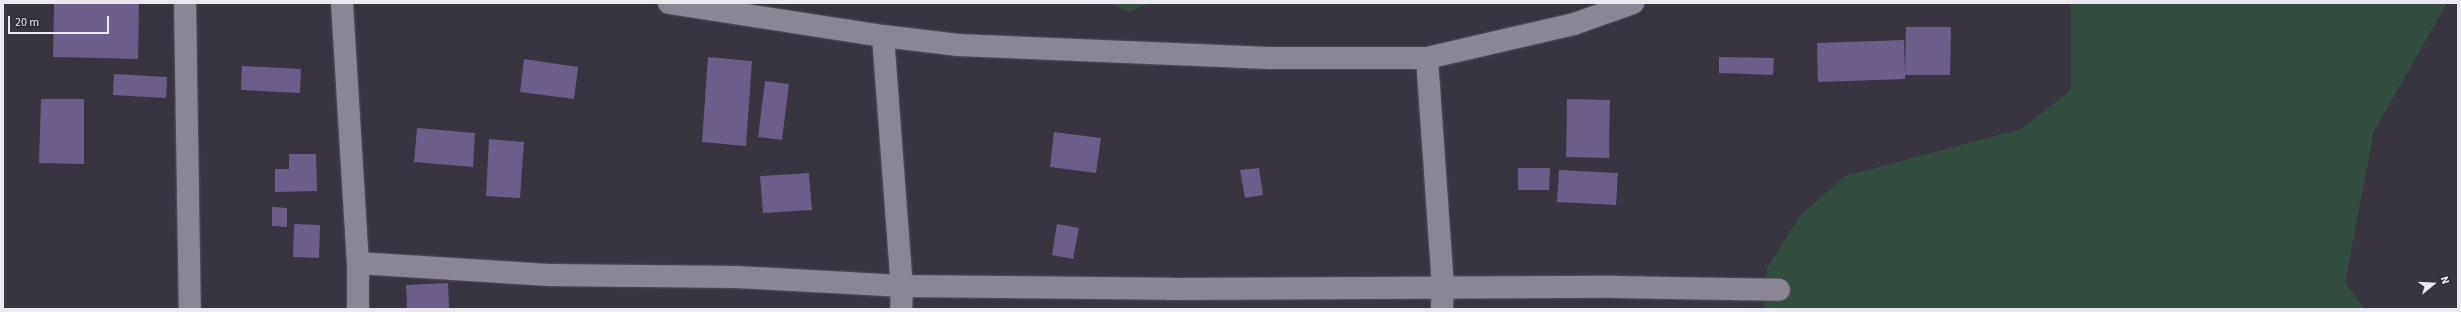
<!DOCTYPE html>
<html>
<head>
<meta charset="utf-8">
<style>
  body { margin:0 }
  #map { position:relative; width:2461px; height:312px; overflow:hidden; background:#383440; font-family:"Source Sans 3",sans-serif }
  div>[style] { position:absolute }
  [style*='--x'] { left:calc(var(--x)*1px); top:calc(var(--y)*1px); width:calc(var(--w)*1px); rotate:calc(var(--a)*1deg) }
  .green>* { inset:0; background:#334d3f }
  .building>* { inset:0; background:#6c5e88 }
  .roads { filter:drop-shadow(0 0 1px #54515b) drop-shadow(0 0 1px #54515b) }
  .minor>* { height:22px; margin:-11px; padding:0 11px; transform-origin:11px; border-radius:11px; background:#8a8694 }
  span { translate:-50% -50%; white-space:nowrap; text-align:center; line-height:1.15; -webkit-text-stroke:3px #2e2a36; paint-order:stroke }
  .frame { position:absolute; inset:0; border:4px solid #ebe8f0; pointer-events:none }
  .north { position:absolute; left:2413px; top:264px; width:40px; height:40px; -webkit-text-stroke:3px #2e2a36; paint-order:stroke; rotate:72deg; font-size:11px; font-weight:700; line-height:16px; text-align:center; color:#ebe8f0 }
  .north::after { content:''; display:block; margin:auto; width:14px; height:18px; background:#ebe8f0; clip-path:polygon(50% 0,100% 100%,50% 72%,0 100%) }
  .scale { position:absolute; left:8px; top:16px; width:101px; height:18px; box-sizing:border-box; border:2px solid #ebe8f0; border-top:0; padding-left:5px; font-size:12px; line-height:14px; white-space:nowrap; color:#ebe8f0; -webkit-text-stroke:3px #2e2a36; paint-order:stroke }
</style>
</head>
<body>
<div id="map">
  <div class="green">
    <i style="clip-path:polygon(1109px 3px,1149px 3px,1130px 12px)"></i>
    <i style="clip-path:polygon(2071px 3px,2447px 3px,2374px 131px,2345px 283px,2365px 309px,1764px 309px,1767px 268px,1800px 216px,1845px 176px,2021px 129px,2071px 90px)"></i>
  </div>
  <div class="building">
    <i style="clip-path:polygon(54px 3px,139px 3px,138px 59px,53px 57px)"></i>
    <i style="clip-path:polygon(1906px 27px,1951px 27px,1950px 75px,1905px 75px,1905px 79px,1818px 82px,1817px 43px,1904px 40px,1905px 73px)"></i>
    <i style="clip-path:polygon(708px 57px,752px 61px,746px 146px,702px 142px)"></i>
    <i style="clip-path:polygon(1719px 57px,1774px 58px,1773px 75px,1719px 73px)"></i>
    <i style="clip-path:polygon(524px 59px,578px 67px,574px 99px,520px 92px)"></i>
    <i style="clip-path:polygon(242px 66px,301px 69px,300px 93px,241px 90px)"></i>
    <i style="clip-path:polygon(114px 74px,167px 77px,166px 98px,113px 95px)"></i>
    <i style="clip-path:polygon(765px 81px,789px 84px,782px 140px,758px 137px)"></i>
    <i style="clip-path:polygon(41px 99px,84px 99px,84px 164px,39px 163px)"></i>
    <i style="clip-path:polygon(1567px 99px,1610px 100px,1609px 158px,1566px 157px)"></i>
    <i style="clip-path:polygon(417px 128px,475px 133px,473px 167px,414px 162px)"></i>
    <i style="clip-path:polygon(1054px 132px,1101px 138px,1096px 173px,1050px 167px)"></i>
    <i style="clip-path:polygon(489px 139px,524px 142px,520px 198px,486px 196px)"></i>
    <i style="clip-path:polygon(289px 154px,316px 154px,317px 191px,275px 192px,275px 169px,289px 169px)"></i>
    <i style="clip-path:polygon(1259px 168px,1263px 195px,1245px 198px,1240px 170px)"></i>
    <i style="clip-path:polygon(1518px 168px,1550px 168px,1549px 190px,1518px 190px)"></i>
    <i style="clip-path:polygon(1559px 170px,1618px 173px,1616px 205px,1557px 202px)"></i>
    <i style="clip-path:polygon(809px 173px,812px 210px,763px 213px,760px 176px)"></i>
    <i style="clip-path:polygon(272px 207px,287px 208px,287px 227px,272px 226px)"></i>
    <i style="clip-path:polygon(294px 224px,320px 225px,319px 258px,293px 257px)"></i>
    <i style="clip-path:polygon(1057px 224px,1079px 228px,1073px 259px,1052px 255px)"></i>
    <i style="clip-path:polygon(448px 283px,449px 309px,407px 309px,406px 285px)"></i>
  </div>
  <div class="roads">
    <div class="minor">
      <i style="--x:185;--y:3;--w:306;--a:89.1"></i>
      <i style="--x:342;--y:3;--w:260;--a:86.5"></i>
      <i style="--x:358;--y:263;--w:46;--a:90"></i>
      <i style="--x:669;--y:3;--w:217;--a:8.8"></i>
      <i style="--x:883;--y:36;--w:76;--a:6.8"></i>
      <i style="--x:958;--y:45;--w:311;--a:2.4"></i>
      <i style="--x:1269;--y:58;--w:158;--a:0"></i>
      <i style="--x:1427;--y:58;--w:151;--a:-13"></i>
      <i style="--x:1574;--y:24;--w:63;--a:-19.6"></i>
      <i style="--x:883;--y:36;--w:251;--a:85.7"></i>
      <i style="--x:902;--y:286;--w:23;--a:92"></i>
      <i style="--x:1427;--y:58;--w:230;--a:86"></i>
      <i style="--x:1443;--y:287;--w:22;--a:93"></i>
      <i style="--x:358;--y:263;--w:191;--a:3.6"></i>
      <i style="--x:549;--y:275;--w:187;--a:0.6"></i>
      <i style="--x:736;--y:277;--w:166;--a:3.1"></i>
      <i style="--x:902;--y:286;--w:268;--a:0.6"></i>
      <i style="--x:1170;--y:289;--w:445;--a:-0.3"></i>
      <i style="--x:1615;--y:287;--w:164;--a:1"></i>
    </div>
  </div>
  <div class="frame"></div>
  <div class="north">N</div>
  <div class="scale">20 m</div>
</div>
</body>
</html>
